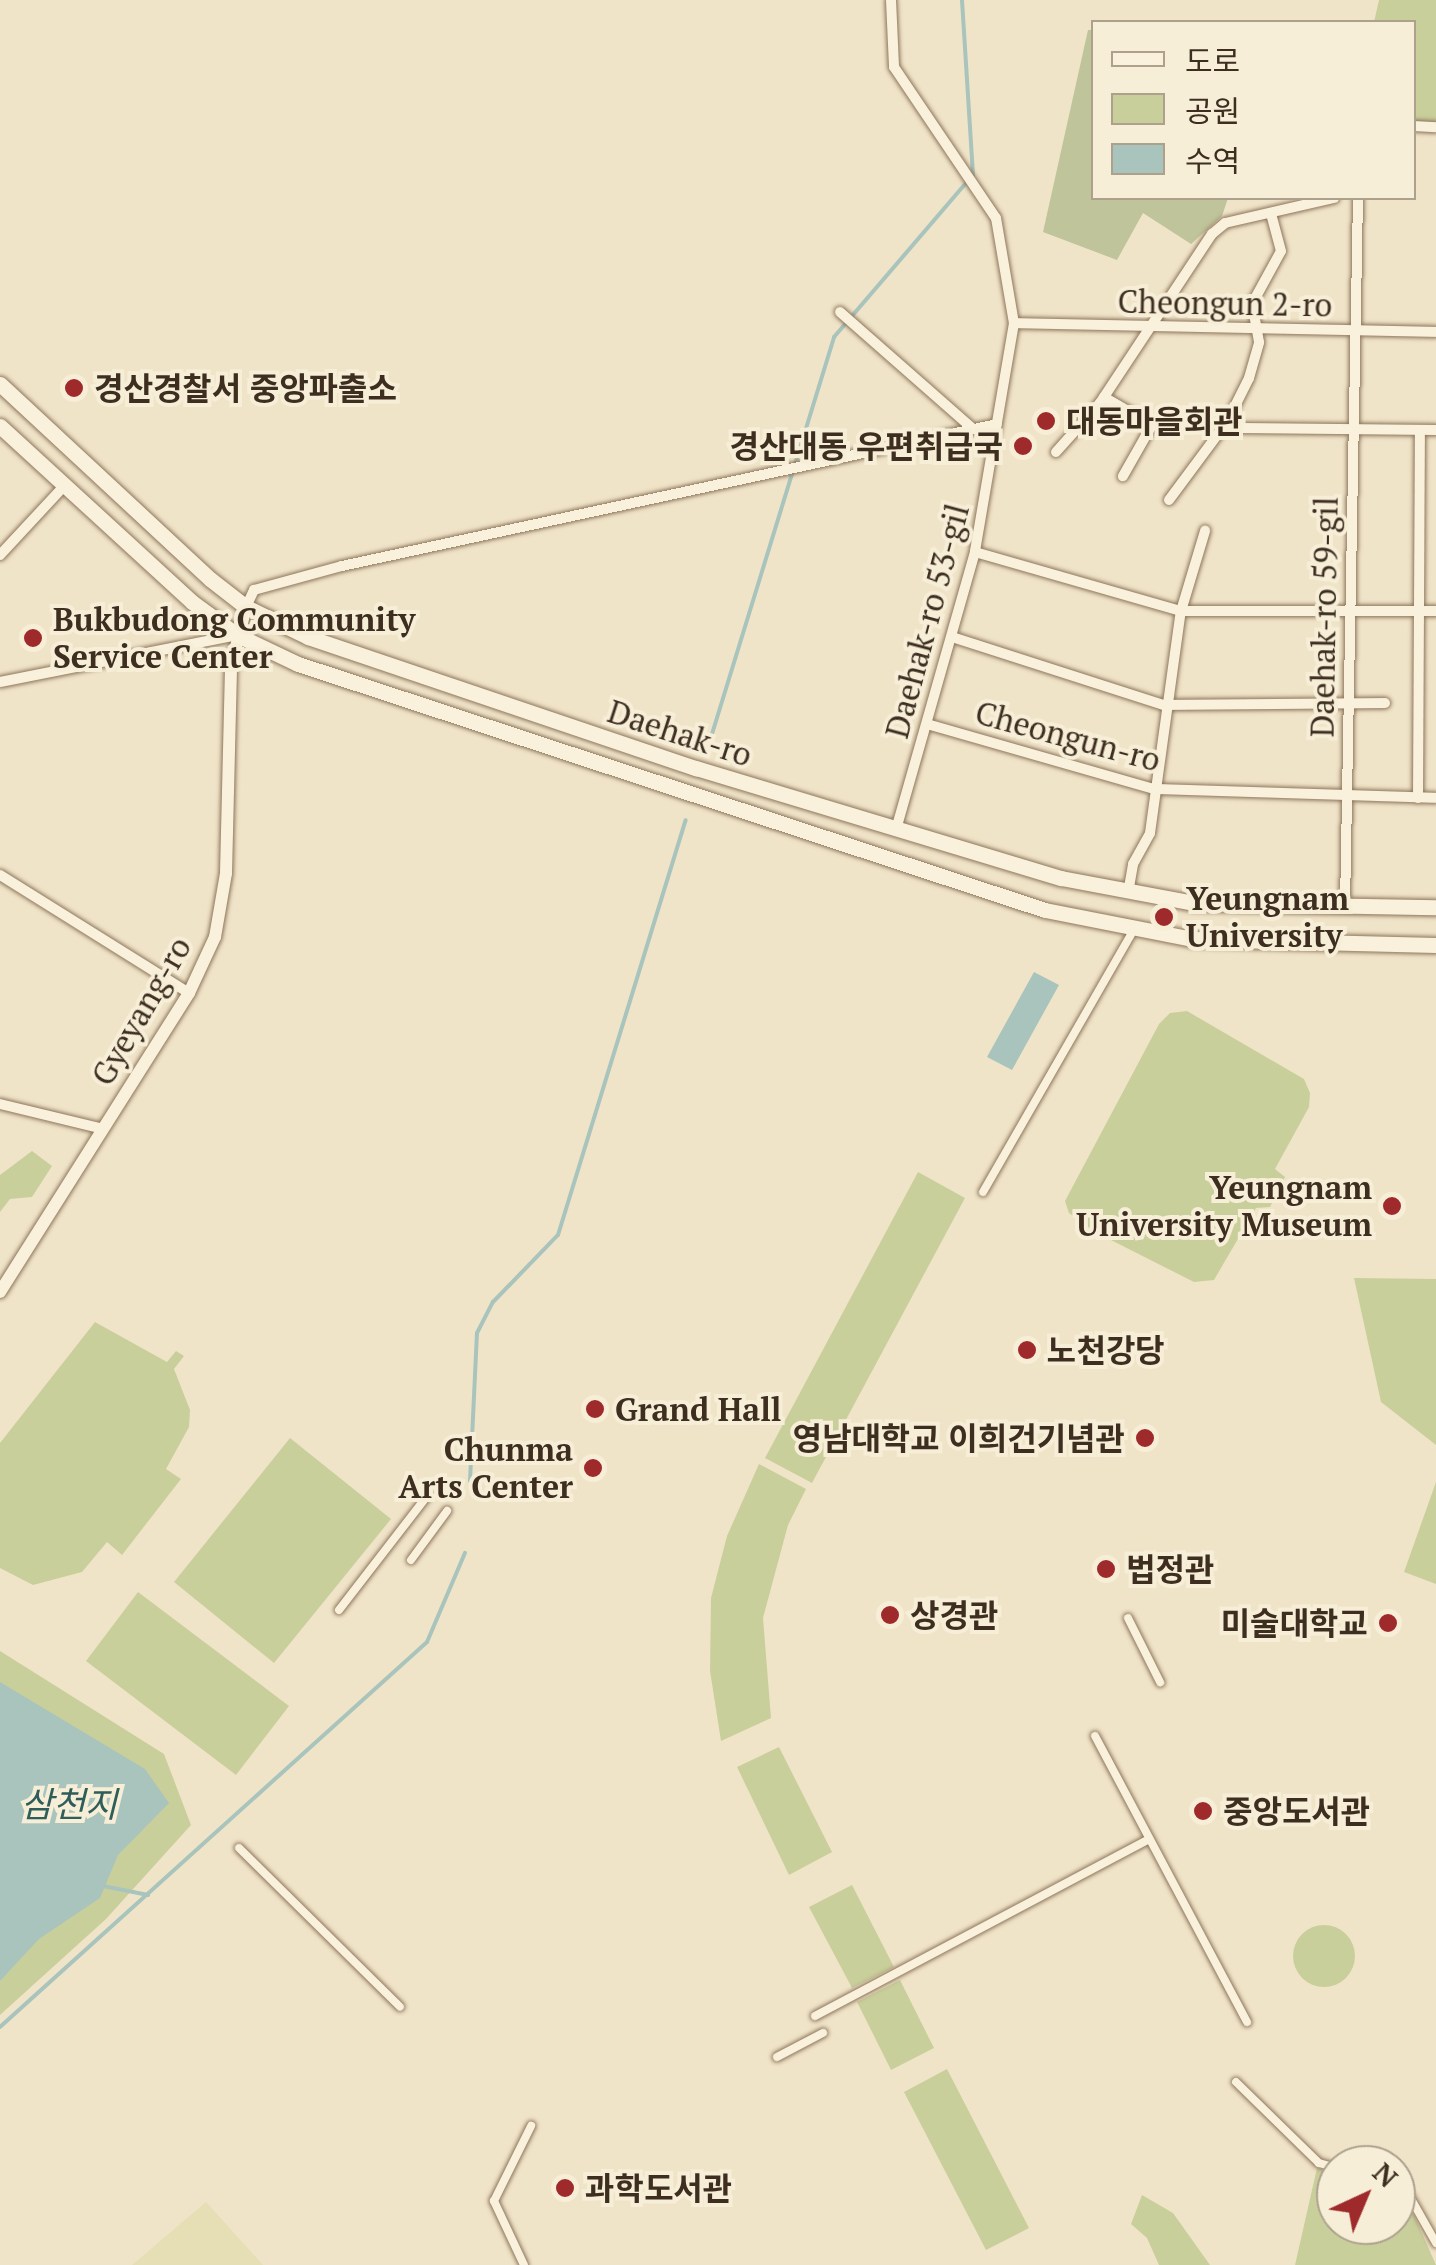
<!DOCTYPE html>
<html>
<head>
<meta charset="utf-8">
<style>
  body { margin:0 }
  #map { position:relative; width:1436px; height:2265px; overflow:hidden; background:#f0e4c8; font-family:"PT Serif","Noto Sans KR",serif }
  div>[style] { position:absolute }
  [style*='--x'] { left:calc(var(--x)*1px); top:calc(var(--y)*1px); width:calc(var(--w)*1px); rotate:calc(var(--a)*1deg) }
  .farmland>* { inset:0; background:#e6deb5 }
  .green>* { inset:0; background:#c9cf9b }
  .round { border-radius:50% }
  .cemetery>* { inset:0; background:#bfc49a }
  .water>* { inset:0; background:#a9c4bc }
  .stream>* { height:4px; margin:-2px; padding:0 2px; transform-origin:2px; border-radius:2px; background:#a9c4bc }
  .roads { filter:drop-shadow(0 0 2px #8d765c) drop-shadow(0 0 2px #8d765c) }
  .pedestrian>* { height:8px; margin:-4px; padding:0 4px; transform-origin:4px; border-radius:4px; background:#faf1dc }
  .minor>* { height:10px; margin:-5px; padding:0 5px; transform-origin:5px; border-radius:5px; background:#faf1dc }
  .tertiary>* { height:12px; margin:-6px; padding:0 6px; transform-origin:6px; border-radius:6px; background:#faf1dc }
  .secondary>* { height:15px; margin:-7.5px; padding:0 7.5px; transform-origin:7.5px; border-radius:7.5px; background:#faf1dc }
  .dots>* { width:28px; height:28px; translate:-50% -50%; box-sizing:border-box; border:5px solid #f7eed8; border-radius:50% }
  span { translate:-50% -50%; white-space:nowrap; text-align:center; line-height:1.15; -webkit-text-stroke:8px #f7eed8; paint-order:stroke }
  .street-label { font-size:32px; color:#3d2e20 }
  .poi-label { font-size:32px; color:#3d2e20; font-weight:700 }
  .left { translate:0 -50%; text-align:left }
  .right { translate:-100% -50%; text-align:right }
  .water-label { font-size:35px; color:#2f5d5a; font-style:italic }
  .legend { position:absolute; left:1091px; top:20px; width:325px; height:180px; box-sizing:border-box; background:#f7eed8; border:2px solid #ada18e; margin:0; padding:12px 18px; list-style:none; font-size:30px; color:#3d2e20 }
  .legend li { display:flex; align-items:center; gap:20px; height:50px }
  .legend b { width:50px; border:2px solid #ada18e }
  .north { position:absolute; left:1316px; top:2145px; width:100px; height:100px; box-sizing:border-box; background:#f7eed8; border:2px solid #ada18e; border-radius:50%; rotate:44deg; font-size:28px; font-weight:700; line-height:40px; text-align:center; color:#3d2e20 }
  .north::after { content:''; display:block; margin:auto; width:35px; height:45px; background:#9e2a2b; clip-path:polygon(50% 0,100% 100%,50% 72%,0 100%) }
</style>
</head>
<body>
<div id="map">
  <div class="farmland">
    <i style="clip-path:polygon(206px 2202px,263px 2265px,132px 2265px)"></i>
  </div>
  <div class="green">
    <i style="clip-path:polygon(1379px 0,1436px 0,1436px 122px,1414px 122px,1414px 22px,1374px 22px)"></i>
    <i style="clip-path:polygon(1187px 1011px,1304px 1079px,1310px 1093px,1309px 1107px,1275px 1169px,1285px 1177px,1270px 1207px,1256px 1208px,1214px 1280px,1194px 1282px,1097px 1233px,1069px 1213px,1065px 1201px,1159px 1024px,1170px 1013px)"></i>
    <i style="clip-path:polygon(32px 1151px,52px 1166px,32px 1197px,10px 1199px,0 1212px,0 1175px)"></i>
    <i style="clip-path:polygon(918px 1172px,965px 1198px,812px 1483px,765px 1458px)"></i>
    <i style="clip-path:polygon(1354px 1278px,1436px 1279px,1436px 1445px,1381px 1402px)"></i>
    <i style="clip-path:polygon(95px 1322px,167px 1362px,176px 1351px,184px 1356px,174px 1369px,190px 1410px,189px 1427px,166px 1469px,181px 1479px,122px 1555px,107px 1542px,82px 1572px,33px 1585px,0 1568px,0 1443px)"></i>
    <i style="clip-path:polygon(290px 1438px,391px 1519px,274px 1663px,174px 1582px)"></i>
    <i style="clip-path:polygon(759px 1464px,806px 1489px,788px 1525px,763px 1618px,771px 1718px,721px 1741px,710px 1671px,711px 1598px,727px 1536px)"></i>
    <i style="clip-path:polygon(1436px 1482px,1436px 1584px,1404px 1572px)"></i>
    <i style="clip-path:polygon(138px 1592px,289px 1706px,236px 1775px,86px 1661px)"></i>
    <i style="clip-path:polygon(0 1651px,164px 1754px,191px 1825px,106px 1919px,0 2015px)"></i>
    <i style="clip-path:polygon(779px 1747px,832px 1852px,789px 1875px,737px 1767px)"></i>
    <i style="clip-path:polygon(852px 1885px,894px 1967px,852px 1988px,809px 1907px)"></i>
    <i class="round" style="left:1293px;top:1925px;width:62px;height:62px"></i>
    <i style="clip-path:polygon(900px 1980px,934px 2048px,891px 2070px,857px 2002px)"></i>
    <i style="clip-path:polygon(947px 2069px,1029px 2228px,986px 2250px,904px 2092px)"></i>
    <i style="clip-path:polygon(1317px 2168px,1336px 2174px,1336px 2225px,1396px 2225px,1396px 2198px,1414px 2215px,1436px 2265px,1295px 2265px)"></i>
    <i style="clip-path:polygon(1142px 2195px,1173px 2213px,1210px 2265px,1159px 2265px,1147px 2238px,1131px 2224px)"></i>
  </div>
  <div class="cemetery">
    <i style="clip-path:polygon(1088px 30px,1094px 30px,1094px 198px,1228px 198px,1222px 216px,1191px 244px,1143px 213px,1117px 260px,1043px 232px)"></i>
  </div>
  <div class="water">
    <i style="clip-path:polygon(1034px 972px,1059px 985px,1012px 1070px,987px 1057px)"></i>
    <i style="clip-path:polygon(0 1682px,145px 1769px,169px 1803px,118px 1855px,100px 1898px,39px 1939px,0 1981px)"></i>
  </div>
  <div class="stream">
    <i style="--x:708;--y:747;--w:429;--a:-72.9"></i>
    <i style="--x:834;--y:337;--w:213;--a:-49.4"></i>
    <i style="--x:973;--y:175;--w:175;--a:-93.6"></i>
    <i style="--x:470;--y:1481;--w:148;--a:-87.3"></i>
    <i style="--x:477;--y:1333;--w:35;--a:-63"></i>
    <i style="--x:493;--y:1302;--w:93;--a:-45.9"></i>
    <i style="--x:558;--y:1235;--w:434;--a:-72.9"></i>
    <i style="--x:103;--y:1886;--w:46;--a:11.3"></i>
    <i style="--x:0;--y:2027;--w:575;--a:-42.04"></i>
    <i style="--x:427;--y:1642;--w:97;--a:-66.9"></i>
  </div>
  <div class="roads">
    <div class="pedestrian">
      <i style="--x:983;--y:1192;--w:301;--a:-60.1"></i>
      <i style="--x:411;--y:1560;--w:61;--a:-53.7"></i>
      <i style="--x:339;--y:1610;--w:145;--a:-52.3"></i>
      <i style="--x:1128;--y:1618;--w:72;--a:63.4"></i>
      <i style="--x:1095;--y:1736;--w:324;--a:62"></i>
      <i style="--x:239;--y:1848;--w:226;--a:44.6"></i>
      <i style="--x:815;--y:2016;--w:374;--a:-27.9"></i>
      <i style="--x:777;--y:2057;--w:52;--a:-27.6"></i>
      <i style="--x:1236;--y:2082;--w:116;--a:44.3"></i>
      <i style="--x:1319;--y:2163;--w:18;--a:16"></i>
      <i style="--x:1396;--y:2191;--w:15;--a:23"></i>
      <i style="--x:1410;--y:2197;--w:53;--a:60.5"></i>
      <i style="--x:524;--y:2265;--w:71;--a:-115.1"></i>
      <i style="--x:494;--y:2201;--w:84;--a:-63.7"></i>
    </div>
    <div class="minor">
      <i style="--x:891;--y:0;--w:67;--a:87.4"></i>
      <i style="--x:894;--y:67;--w:182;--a:56"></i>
      <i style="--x:996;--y:218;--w:107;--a:80.3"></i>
      <i style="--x:1014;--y:323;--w:232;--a:99.7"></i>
      <i style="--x:975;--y:552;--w:288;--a:105.9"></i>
      <i style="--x:1414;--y:126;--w:22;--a:3"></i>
      <i style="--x:840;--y:312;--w:176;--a:41.3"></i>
      <i style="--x:1014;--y:323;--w:422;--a:1.2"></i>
      <i style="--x:1104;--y:397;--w:56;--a:30.3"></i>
      <i style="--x:1152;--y:425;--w:59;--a:119.6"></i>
      <i style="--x:1227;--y:422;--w:15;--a:23"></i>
      <i style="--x:1241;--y:428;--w:195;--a:0.6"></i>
      <i style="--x:1056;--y:452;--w:66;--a:-48.1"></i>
      <i style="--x:1100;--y:403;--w:203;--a:-56.5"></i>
      <i style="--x:1212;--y:234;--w:17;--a:-40"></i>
      <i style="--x:1225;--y:223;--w:112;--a:-12.9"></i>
      <i style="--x:1169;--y:500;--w:97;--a:-53.4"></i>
      <i style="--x:1227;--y:422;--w:49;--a:-63.4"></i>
      <i style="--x:1249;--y:378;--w:37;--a:-74"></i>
      <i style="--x:1259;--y:342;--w:39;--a:-100"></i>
      <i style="--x:1252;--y:304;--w:60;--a:-61.3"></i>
      <i style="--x:1281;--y:251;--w:38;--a:-105"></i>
      <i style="--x:975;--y:552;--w:214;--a:16"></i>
      <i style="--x:1181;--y:611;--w:255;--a:0"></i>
      <i style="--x:0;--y:555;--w:96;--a:-47.1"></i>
      <i style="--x:246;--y:607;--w:19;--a:-65"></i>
      <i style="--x:254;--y:590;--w:91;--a:-15.3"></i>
      <i style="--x:342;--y:566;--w:670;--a:-12.23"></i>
      <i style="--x:952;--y:637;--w:223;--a:17.8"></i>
      <i style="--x:1164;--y:705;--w:221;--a:-0.5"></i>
      <i style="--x:0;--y:682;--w:242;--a:-11.2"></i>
      <i style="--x:927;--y:724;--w:236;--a:16"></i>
      <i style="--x:1154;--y:789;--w:282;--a:1.8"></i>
      <i style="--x:1418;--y:798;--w:368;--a:-89.7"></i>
      <i style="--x:0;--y:875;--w:223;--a:32"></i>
      <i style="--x:1128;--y:893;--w:29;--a:-80"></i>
      <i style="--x:1133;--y:864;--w:35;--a:-61"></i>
      <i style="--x:1150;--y:833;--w:224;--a:-82.1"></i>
      <i style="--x:1181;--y:611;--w:84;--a:-73.3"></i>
      <i style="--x:1345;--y:906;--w:708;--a:-88.95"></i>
      <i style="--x:0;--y:1104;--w:106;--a:13.6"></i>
    </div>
    <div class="tertiary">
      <i style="--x:0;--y:1292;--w:354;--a:-57.7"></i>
      <i style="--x:189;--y:993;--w:62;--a:-65.1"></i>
      <i style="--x:215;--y:937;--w:65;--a:-80.2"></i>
      <i style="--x:226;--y:873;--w:206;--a:-88.6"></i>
      <i style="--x:231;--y:667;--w:62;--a:-76"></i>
    </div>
    <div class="secondary">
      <i style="--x:0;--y:384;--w:287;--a:42.9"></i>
      <i style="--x:210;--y:579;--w:46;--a:37.9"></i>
      <i style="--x:246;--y:607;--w:69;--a:25.8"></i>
      <i style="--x:308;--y:637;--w:410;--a:18.7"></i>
      <i style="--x:696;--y:768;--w:381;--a:16.8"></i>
      <i style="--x:1061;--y:878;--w:136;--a:10.6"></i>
      <i style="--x:1195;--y:903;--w:241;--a:1"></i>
      <i style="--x:0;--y:426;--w:260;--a:42.5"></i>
      <i style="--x:192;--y:602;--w:56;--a:36.3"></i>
      <i style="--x:237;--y:635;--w:68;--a:25.4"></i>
      <i style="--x:298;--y:664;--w:786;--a:18.23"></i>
      <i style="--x:1045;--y:910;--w:151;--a:11.1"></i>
      <i style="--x:1193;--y:939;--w:243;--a:1.4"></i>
    </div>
  </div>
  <div class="dots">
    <i style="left:74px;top:388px;background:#9e2a2b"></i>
    <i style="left:1046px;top:421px;background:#9e2a2b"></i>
    <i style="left:1023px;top:446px;background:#9e2a2b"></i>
    <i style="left:33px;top:638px;background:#9e2a2b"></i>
    <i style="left:1164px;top:917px;background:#9e2a2b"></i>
    <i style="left:1392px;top:1206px;background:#9e2a2b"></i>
    <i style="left:1027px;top:1350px;background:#9e2a2b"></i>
    <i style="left:595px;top:1409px;background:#9e2a2b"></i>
    <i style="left:1145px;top:1438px;background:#9e2a2b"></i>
    <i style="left:593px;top:1468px;background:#9e2a2b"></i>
    <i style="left:1106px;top:1569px;background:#9e2a2b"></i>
    <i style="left:890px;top:1615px;background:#9e2a2b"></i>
    <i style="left:1388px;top:1623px;background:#9e2a2b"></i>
    <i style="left:1203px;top:1811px;background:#9e2a2b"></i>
    <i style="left:565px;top:2188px;background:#9e2a2b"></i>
  </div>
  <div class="street-label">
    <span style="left:1225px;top:303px;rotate:1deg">Cheongun 2-ro</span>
    <span style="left:1324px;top:617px;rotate:-89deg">Daehak-ro 59-gil</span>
    <span style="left:927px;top:621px;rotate:-75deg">Daehak-ro 53-gil</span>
    <span style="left:680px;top:733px;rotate:18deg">Daehak-ro</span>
    <span style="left:1068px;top:736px;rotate:15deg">Cheongun-ro</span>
    <span style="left:141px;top:1011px;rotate:-60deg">Gyeyang-ro</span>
  </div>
  <div class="poi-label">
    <span class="left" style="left:94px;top:388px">경산경찰서 중앙파출소</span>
    <span class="left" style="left:1066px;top:421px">대동마을회관</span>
    <span class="right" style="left:1003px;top:446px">경산대동 우편취급국</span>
    <span class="left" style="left:53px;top:638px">Bukbudong Community<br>Service Center</span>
    <span class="left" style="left:1186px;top:917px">Yeungnam<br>University</span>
    <span class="right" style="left:1372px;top:1206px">Yeungnam<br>University Museum</span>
    <span class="left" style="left:1047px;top:1350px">노천강당</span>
    <span class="left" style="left:615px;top:1409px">Grand Hall</span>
    <span class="right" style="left:1125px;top:1438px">영남대학교 이희건기념관</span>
    <span class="right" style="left:573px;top:1468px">Chunma<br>Arts Center</span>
    <span class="left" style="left:1126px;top:1569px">법정관</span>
    <span class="left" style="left:910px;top:1615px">상경관</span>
    <span class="right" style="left:1368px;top:1623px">미술대학교</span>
    <span class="left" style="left:1223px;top:1811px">중앙도서관</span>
    <span class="left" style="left:585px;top:2188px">과학도서관</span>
  </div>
  <div class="water-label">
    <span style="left:69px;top:1804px">삼천지</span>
  </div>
  <ul class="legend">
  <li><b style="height:12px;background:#faf1dc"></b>도로</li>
  <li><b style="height:28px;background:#c9cf9b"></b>공원</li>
  <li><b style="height:28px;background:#a9c4bc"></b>수역</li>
  </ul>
  <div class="north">N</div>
</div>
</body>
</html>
